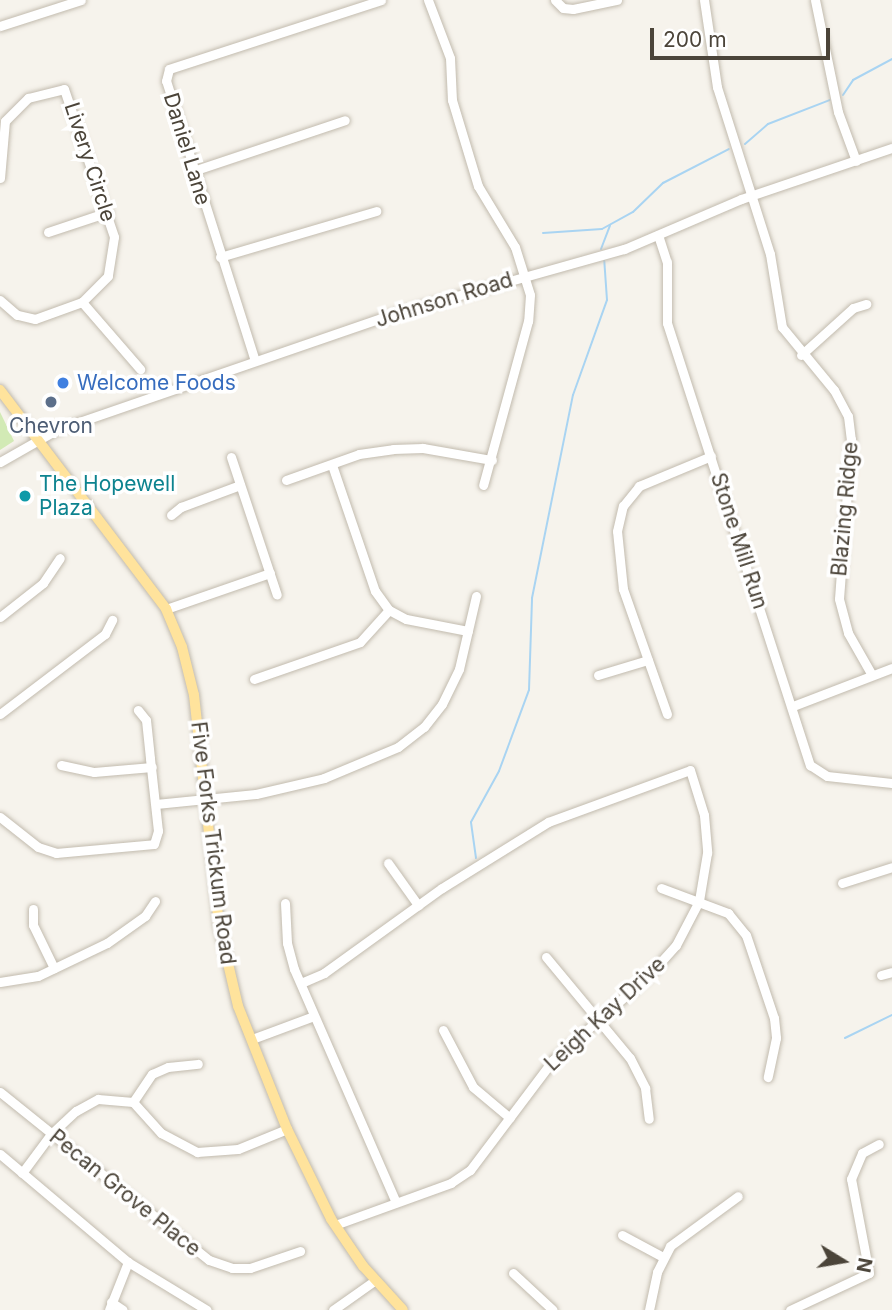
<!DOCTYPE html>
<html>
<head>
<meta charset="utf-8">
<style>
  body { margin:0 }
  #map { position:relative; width:892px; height:1310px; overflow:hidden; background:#f6f3ec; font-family:Inter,sans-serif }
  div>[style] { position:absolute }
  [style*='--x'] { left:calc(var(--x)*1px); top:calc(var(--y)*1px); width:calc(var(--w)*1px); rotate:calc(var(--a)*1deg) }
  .green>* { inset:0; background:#d2eab5 }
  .stream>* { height:2px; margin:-1px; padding:0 1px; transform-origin:1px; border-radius:1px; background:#a9d4f2 }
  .roads { filter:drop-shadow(0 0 2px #c2bbae) drop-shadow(0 0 2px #c2bbae) }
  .minor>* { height:9px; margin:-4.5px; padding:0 4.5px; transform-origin:4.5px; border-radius:4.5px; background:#fff }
  .major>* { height:10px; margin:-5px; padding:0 5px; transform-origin:5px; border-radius:5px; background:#ffe39c }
  .dots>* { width:19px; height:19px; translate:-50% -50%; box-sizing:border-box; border:4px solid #fff; border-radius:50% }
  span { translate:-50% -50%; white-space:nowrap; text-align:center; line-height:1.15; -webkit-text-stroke:7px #fff; paint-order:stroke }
  .street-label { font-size:21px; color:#4b4439 }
  .shop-label { font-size:21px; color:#366cbe }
  .left { translate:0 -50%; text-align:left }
  .service-label { font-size:21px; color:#4e5e75 }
  .culture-label { font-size:21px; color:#0d838f }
  .north { position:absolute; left:808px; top:1226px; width:70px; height:70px; -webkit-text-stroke:5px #fff; paint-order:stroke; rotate:101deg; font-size:19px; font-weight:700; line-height:28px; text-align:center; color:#4b4439 }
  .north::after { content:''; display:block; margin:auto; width:24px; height:32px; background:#4b4439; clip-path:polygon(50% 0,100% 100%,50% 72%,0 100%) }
  .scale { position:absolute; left:650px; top:28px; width:180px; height:32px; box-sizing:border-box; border:4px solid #4b4439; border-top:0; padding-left:9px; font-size:21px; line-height:24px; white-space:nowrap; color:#4b4439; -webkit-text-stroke:5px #fff; paint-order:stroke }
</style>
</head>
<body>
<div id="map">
  <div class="green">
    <i style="clip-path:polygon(0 412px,14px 441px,0 450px)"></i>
  </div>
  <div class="stream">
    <i style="--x:843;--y:95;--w:18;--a:-56"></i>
    <i style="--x:853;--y:80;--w:44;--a:-28.3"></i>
    <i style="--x:745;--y:144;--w:30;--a:-41"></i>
    <i style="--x:768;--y:124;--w:66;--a:-21.2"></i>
    <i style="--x:543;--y:233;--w:59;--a:-3.9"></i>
    <i style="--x:602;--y:229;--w:35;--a:-29"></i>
    <i style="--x:633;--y:212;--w:42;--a:-44"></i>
    <i style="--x:663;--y:183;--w:74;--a:-27.3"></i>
    <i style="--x:601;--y:249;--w:25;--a:-69"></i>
    <i style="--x:476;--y:858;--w:36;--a:-98"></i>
    <i style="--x:471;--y:822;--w:58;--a:-61.2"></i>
    <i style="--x:499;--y:771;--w:86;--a:-69.7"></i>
    <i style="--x:529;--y:690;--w:92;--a:-88.1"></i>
    <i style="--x:532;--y:598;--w:207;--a:-78.6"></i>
    <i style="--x:573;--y:395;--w:101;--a:-70.3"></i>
    <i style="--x:607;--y:300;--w:39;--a:-94"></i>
    <i style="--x:845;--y:1038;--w:52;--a:-26.1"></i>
  </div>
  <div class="roads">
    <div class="minor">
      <i style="--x:428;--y:0;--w:62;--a:69.2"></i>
      <i style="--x:450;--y:58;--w:42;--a:87.3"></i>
      <i style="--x:452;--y:100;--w:90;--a:73.2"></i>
      <i style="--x:478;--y:186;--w:71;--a:58.8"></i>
      <i style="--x:515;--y:247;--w:50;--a:72.6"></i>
      <i style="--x:530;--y:295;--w:26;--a:94"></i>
      <i style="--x:528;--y:321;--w:170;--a:105.3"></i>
      <i style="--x:555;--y:0;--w:11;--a:45"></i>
      <i style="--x:563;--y:8;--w:10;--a:6"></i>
      <i style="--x:573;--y:9;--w:45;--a:-11.6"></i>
      <i style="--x:704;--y:0;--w:88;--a:81.5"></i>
      <i style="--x:717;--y:87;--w:175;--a:72.4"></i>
      <i style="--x:770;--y:254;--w:74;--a:80.7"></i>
      <i style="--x:782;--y:327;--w:82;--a:50.5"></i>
      <i style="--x:834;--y:390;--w:30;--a:62"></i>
      <i style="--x:848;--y:416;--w:23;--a:83"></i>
      <i style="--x:851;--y:439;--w:160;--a:94.3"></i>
      <i style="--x:839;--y:599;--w:35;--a:75"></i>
      <i style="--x:848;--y:633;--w:48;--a:60.3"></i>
      <i style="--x:815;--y:0;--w:114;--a:78.4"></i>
      <i style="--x:838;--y:112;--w:52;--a:69.8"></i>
      <i style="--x:0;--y:26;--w:85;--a:-17.8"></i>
      <i style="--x:193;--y:171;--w:160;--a:-18.5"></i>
      <i style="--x:0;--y:178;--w:57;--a:-85"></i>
      <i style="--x:5;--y:121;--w:33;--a:-45"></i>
      <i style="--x:28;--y:98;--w:37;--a:-14"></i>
      <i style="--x:64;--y:89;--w:156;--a:71.3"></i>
      <i style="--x:114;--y:237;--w:39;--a:99"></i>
      <i style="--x:108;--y:276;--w:37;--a:135"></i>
      <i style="--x:82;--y:302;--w:50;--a:160.1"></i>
      <i style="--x:35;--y:319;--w:18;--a:-167"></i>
      <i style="--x:17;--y:315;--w:23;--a:-139"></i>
      <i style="--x:48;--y:232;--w:63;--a:-18.4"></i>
      <i style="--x:658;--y:235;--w:28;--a:72"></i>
      <i style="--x:667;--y:262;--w:61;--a:90"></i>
      <i style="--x:667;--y:323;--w:465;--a:72.1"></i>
      <i style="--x:810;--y:765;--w:20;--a:33"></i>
      <i style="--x:827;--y:776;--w:65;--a:6.1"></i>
      <i style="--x:220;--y:257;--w:163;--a:-16.4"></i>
      <i style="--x:82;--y:302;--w:89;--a:49.1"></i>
      <i style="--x:801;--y:355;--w:70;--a:-42.1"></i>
      <i style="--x:853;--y:308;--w:14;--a:-17"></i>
      <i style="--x:255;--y:361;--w:294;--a:-107.6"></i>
      <i style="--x:166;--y:81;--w:12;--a:-76"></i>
      <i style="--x:169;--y:69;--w:223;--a:-18"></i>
      <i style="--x:231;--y:457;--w:145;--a:71.6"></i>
      <i style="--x:0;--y:462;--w:64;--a:-29.7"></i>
      <i style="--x:56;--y:430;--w:360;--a:-19"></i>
      <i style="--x:396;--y:313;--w:237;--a:-15.7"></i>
      <i style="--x:624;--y:249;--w:127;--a:-23.1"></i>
      <i style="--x:741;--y:199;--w:159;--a:-18.7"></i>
      <i style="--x:332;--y:465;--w:133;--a:71.2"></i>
      <i style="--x:375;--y:591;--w:24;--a:54"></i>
      <i style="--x:389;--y:610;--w:19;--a:28"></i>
      <i style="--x:406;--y:619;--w:63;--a:11"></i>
      <i style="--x:286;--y:480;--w:77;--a:-19.6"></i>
      <i style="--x:359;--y:454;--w:34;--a:-8"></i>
      <i style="--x:393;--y:449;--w:30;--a:-2"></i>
      <i style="--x:423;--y:448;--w:70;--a:9.9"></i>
      <i style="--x:171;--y:515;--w:13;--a:-39"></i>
      <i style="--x:181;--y:507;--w:63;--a:-20.4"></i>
      <i style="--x:166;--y:609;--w:110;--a:-19.1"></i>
      <i style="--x:0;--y:617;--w:55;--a:-38.3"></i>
      <i style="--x:43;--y:583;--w:30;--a:-56"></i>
      <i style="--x:598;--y:675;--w:52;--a:-16.7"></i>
      <i style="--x:254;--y:679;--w:112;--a:-19.2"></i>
      <i style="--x:360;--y:642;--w:43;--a:-47.8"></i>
      <i style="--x:793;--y:706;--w:106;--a:-21"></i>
      <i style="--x:0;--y:714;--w:132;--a:-37.3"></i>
      <i style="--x:105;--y:634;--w:16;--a:-63"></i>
      <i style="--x:667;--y:714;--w:133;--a:-109.4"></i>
      <i style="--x:623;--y:589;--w:58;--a:-95.9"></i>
      <i style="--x:617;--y:531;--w:26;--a:-77"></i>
      <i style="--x:623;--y:506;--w:26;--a:-51"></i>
      <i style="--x:639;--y:486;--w:78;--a:-22.6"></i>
      <i style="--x:61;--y:765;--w:34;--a:12"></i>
      <i style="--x:94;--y:772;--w:58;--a:-4.9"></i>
      <i style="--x:156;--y:804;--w:100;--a:-5.7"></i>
      <i style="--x:256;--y:794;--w:70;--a:-13.2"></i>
      <i style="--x:324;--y:778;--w:80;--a:-22.7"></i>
      <i style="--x:398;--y:747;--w:33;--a:-38"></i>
      <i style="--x:424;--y:727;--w:29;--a:-52"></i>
      <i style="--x:442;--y:704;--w:39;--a:-64"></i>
      <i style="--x:459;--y:669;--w:75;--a:-76.9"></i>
      <i style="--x:0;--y:817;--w:48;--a:38.3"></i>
      <i style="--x:38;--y:847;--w:19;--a:18"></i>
      <i style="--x:56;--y:853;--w:98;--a:-5.2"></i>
      <i style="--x:154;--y:844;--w:14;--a:-73"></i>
      <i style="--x:158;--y:831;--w:73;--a:-96.3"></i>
      <i style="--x:150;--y:758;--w:38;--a:-96"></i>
      <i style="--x:146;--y:720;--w:13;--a:-129"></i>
      <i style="--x:388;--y:863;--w:52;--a:54.5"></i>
      <i style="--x:842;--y:883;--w:52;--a:-17.7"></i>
      <i style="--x:661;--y:888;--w:72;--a:20.5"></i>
      <i style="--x:728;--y:913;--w:28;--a:51"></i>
      <i style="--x:746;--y:935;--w:88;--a:71.4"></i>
      <i style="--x:774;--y:1018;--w:20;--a:84"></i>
      <i style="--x:776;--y:1038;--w:40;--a:102"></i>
      <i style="--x:285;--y:903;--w:40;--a:87.1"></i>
      <i style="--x:287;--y:943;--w:27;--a:75"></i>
      <i style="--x:294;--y:969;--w:254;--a:66.4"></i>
      <i style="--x:33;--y:909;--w:16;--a:90"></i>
      <i style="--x:33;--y:925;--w:48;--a:64"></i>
      <i style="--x:546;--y:957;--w:131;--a:50.3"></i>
      <i style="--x:630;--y:1058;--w:34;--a:63"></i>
      <i style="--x:645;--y:1088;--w:31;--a:83"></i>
      <i style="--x:881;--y:975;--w:11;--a:-15"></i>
      <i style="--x:0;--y:982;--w:38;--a:-9"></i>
      <i style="--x:38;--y:976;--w:76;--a:-25.6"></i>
      <i style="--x:107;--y:943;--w:47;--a:-35.4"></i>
      <i style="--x:145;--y:916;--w:18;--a:-56"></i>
      <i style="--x:301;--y:983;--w:25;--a:-23"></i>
      <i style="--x:324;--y:973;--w:145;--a:-35.8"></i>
      <i style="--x:442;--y:888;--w:125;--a:-31.9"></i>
      <i style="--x:548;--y:822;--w:151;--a:-20.1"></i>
      <i style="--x:690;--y:770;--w:47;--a:72.7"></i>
      <i style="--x:704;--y:815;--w:38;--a:85"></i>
      <i style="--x:707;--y:853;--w:49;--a:99.5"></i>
      <i style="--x:699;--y:901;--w:50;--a:117.6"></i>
      <i style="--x:676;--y:945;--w:42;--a:132.1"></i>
      <i style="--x:648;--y:976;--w:127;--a:138.5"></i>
      <i style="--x:553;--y:1060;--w:138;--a:127"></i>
      <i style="--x:470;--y:1170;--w:23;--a:146"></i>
      <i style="--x:451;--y:1183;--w:123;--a:160.1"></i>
      <i style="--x:443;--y:1030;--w:64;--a:62.2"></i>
      <i style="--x:473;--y:1087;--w:48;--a:40"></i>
      <i style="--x:252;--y:1039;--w:66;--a:-20.4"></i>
      <i style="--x:0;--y:1092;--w:268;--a:38.8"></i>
      <i style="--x:209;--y:1260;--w:24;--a:19"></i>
      <i style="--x:232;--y:1268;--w:18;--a:0"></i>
      <i style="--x:250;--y:1268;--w:53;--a:-18.8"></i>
      <i style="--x:133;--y:1102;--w:34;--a:-56"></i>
      <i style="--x:152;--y:1074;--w:17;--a:-24"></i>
      <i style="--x:168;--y:1067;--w:30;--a:-6"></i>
      <i style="--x:0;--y:1154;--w:167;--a:40.2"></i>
      <i style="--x:128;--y:1262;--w:92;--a:31.3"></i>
      <i style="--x:22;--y:1173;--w:49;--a:-53.4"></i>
      <i style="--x:51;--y:1134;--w:34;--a:-43"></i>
      <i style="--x:76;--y:1111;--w:25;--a:-29"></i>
      <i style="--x:98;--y:1099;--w:35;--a:5"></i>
      <i style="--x:133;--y:1102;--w:42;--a:47.9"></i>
      <i style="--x:161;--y:1133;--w:41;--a:27.8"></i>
      <i style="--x:197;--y:1152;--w:41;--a:-4.2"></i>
      <i style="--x:238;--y:1149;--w:53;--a:-22.2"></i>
      <i style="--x:622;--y:1235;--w:47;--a:28.2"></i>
      <i style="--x:513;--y:1273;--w:54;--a:42.8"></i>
      <i style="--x:111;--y:1302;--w:14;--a:34"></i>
      <i style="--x:109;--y:1310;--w:52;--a:-68.4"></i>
      <i style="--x:333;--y:1310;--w:50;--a:-35.3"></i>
      <i style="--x:649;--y:1310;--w:39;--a:-78"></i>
      <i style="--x:657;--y:1272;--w:29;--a:-63"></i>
      <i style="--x:670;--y:1246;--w:84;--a:-36.3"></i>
      <i style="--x:790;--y:1310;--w:87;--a:-25.1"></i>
      <i style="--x:869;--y:1273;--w:96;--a:-100.8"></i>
      <i style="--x:851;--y:1179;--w:28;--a:-67"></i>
      <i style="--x:862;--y:1153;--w:19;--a:-28"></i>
    </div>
    <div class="major">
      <i style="--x:0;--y:390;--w:275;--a:52.8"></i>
      <i style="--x:166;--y:609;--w:41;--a:67.2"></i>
      <i style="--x:182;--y:647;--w:49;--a:76"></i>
      <i style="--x:194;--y:695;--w:231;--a:83.8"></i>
      <i style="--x:219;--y:925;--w:83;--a:76.8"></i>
      <i style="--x:238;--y:1006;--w:132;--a:68.3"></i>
      <i style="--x:287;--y:1129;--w:100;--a:63.9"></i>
      <i style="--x:331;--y:1219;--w:57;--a:55.8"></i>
      <i style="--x:363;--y:1266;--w:59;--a:47.7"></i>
    </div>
  </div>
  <div class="dots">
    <i style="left:63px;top:383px;background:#3f7fe0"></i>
    <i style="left:51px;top:402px;background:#5c6f8a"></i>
    <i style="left:25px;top:496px;background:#0f9aa8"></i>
  </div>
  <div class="street-label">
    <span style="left:187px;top:149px;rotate:73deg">Daniel Lane</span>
    <span style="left:90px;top:162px;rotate:72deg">Livery Circle</span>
    <span style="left:444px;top:300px;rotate:-17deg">Johnson Road</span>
    <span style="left:845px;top:509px;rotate:-85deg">Blazing Ridge</span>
    <span style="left:739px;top:541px;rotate:72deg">Stone Mill Run</span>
    <span style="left:213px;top:843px;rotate:83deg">Five Forks Trickum Road</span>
    <span style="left:605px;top:1014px;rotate:-43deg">Leigh Kay Drive</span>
    <span style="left:125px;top:1193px;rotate:39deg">Pecan Grove Place</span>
  </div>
  <div class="shop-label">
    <span class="left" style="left:77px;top:383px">Welcome Foods</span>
  </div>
  <div class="service-label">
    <span style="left:51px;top:426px">Chevron</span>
  </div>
  <div class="culture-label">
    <span class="left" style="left:39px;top:496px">The Hopewell<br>Plaza</span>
  </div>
  <div class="north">N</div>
  <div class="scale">200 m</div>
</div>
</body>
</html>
